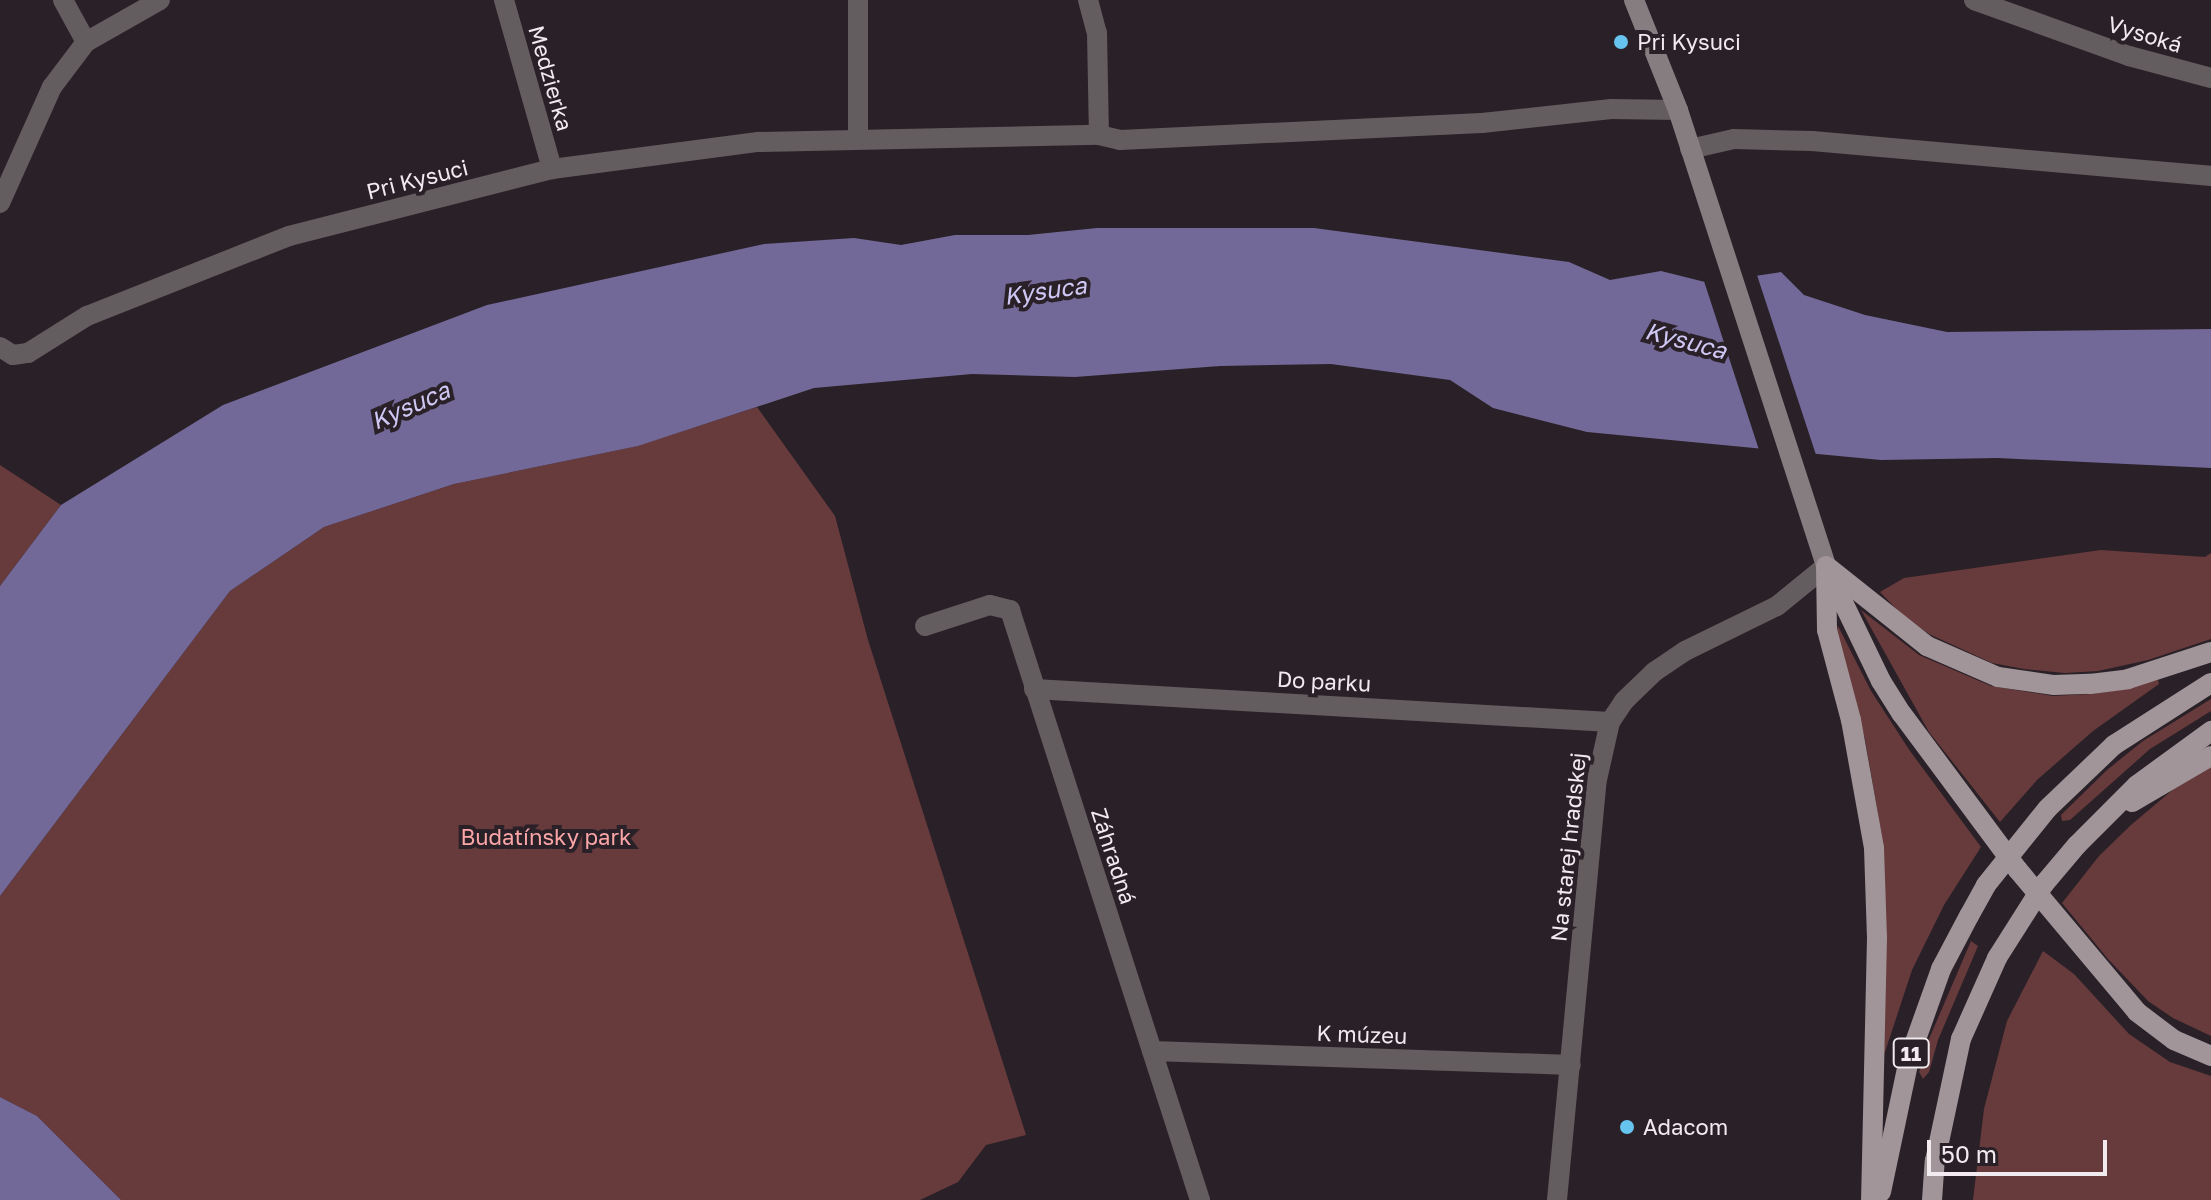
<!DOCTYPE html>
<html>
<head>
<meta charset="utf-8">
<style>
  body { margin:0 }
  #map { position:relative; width:2211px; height:1200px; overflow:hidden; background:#2a2128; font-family:"Golos Text",sans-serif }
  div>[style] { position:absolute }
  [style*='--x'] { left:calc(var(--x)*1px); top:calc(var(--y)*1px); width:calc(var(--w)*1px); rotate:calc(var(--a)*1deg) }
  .green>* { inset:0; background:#673a3c }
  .water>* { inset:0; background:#736998 }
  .pier>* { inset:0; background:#2a2128 }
  .minor>* { height:20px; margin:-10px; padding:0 10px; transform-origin:10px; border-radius:10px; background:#635d5f }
  .secondary>* { height:20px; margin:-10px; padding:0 10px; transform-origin:10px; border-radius:10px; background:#867d80 }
  .primary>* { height:20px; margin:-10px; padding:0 10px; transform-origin:10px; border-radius:10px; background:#a19599 }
  .primary-bridge>* { height:20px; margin:-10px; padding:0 10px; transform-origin:10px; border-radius:10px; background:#a19599 }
  .dots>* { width:22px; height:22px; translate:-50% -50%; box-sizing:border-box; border:4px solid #2a2128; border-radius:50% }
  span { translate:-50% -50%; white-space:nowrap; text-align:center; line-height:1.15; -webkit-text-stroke:8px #2a2128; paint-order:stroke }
  .shield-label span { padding:2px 6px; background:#2a2128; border:2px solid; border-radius:6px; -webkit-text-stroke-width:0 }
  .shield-label { font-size:20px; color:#f1ebef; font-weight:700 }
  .street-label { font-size:22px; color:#f1ebef }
  .poi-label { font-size:22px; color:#f1ebef }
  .left { translate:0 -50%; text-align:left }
  .park-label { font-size:22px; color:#fca6a8 }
  .water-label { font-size:24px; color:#d0c8f4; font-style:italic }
  .scale { position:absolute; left:1927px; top:1140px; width:180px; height:36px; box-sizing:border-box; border:4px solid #f1ebef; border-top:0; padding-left:10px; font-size:24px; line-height:28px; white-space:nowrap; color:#f1ebef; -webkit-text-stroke:6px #2a2128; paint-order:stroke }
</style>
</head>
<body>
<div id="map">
  <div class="green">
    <i style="clip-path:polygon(757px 407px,835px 516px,868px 640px,1026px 1135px,986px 1145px,958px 1182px,920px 1200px,121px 1200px,37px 1116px,0 1097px,0 896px,230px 591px,324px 527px,454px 484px,637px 446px)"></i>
    <i style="clip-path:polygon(0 465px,61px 505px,0 586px)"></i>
    <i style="clip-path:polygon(2101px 550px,2205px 557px,2211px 553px,2211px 639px,2148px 660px,2098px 671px,2065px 673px,2024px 669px,1992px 663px,1929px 634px,1904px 617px,1880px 592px,1904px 578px)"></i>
    <i style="clip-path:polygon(1861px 610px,1919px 655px,1991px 686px,2053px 696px,2090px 694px,2158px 680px,2159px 684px,2093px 731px,2037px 780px,2000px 822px,1929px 732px)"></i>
    <i style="clip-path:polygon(1838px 626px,1871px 691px,1910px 751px,1981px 847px,1944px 905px,1912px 970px,1884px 1055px,1884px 875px,1877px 808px,1865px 739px,1835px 631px)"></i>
    <i style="clip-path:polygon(2211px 699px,2211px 711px,2150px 749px,2070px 820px,2062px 821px,2061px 815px,2107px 770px,2143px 741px)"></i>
    <i style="clip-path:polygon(2211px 767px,2211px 1036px,2173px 1018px,2148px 1001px,2108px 959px,2062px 903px,2099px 856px,2131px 825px,2176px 787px)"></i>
    <i style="clip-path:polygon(1971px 941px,1978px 946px,1938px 1040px,1929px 1072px,1923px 1079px,1919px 1072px,1929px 1039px)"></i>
    <i style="clip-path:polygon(2043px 951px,2074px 974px,2129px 1034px,2170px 1062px,2211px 1076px,2211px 1200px,1973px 1200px,1984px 1109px,2007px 1021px)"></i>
  </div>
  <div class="water">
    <i style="clip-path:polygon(1097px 228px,1314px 228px,1569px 262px,1610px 280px,1661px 271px,1709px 283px,1781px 272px,1804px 295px,1865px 315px,1947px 332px,2211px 329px,2211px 468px,1998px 458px,1881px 460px,1587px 432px,1493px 408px,1450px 380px,1331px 364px,1220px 366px,1075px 377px,972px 374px,814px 388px,638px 446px,454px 484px,324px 527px,230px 591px,0 896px,0 586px,61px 505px,223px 405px,487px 305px,764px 244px,854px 238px,901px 245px,955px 235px,1028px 235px)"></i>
    <i style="clip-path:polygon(0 1097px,37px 1116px,121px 1200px,0 1200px)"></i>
  </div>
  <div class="pier">
    <i style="clip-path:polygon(1756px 272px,1817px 458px,1760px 453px,1703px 278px)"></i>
  </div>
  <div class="minor">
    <i style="--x:63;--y:0;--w:48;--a:61.3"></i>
    <i style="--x:504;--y:0;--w:176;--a:74.1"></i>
    <i style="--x:1088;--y:0;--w:34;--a:75"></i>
    <i style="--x:1097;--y:33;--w:102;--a:88.9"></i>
    <i style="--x:1974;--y:0;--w:165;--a:19.9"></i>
    <i style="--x:2129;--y:56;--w:85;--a:15"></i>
    <i style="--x:858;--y:138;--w:138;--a:-90"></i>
    <i style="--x:1690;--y:149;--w:45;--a:-12.8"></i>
    <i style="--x:1734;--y:139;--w:78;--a:1.5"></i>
    <i style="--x:1812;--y:141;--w:401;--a:5"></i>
    <i style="--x:0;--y:203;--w:127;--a:-65.9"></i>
    <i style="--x:52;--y:87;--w:56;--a:-52.9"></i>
    <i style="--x:86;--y:42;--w:85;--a:-29.6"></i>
    <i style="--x:0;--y:347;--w:15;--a:32"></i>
    <i style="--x:13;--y:355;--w:15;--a:-8"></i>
    <i style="--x:28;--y:353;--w:70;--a:-32.1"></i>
    <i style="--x:87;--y:316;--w:217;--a:-21.6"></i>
    <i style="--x:289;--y:236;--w:271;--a:-14.3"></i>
    <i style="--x:552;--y:169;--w:208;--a:-7.5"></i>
    <i style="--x:758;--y:142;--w:341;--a:-1.2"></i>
    <i style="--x:1099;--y:135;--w:22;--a:13"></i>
    <i style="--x:1120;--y:140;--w:362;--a:-2.7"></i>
    <i style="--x:1482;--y:123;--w:130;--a:-6.2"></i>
    <i style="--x:1611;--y:109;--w:67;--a:0.9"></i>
    <i style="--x:925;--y:626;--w:68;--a:-17.9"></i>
    <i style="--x:990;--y:605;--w:21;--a:14"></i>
    <i style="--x:1010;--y:610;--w:620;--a:72.15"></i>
    <i style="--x:1034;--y:689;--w:577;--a:3.28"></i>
    <i style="--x:1152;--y:1051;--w:419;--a:1.9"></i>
    <i style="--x:1557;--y:1200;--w:418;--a:-84.6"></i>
    <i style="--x:1596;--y:784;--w:64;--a:-77.3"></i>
    <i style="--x:1610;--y:722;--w:25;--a:-56"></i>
    <i style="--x:1624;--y:701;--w:42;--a:-44"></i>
    <i style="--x:1654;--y:672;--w:37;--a:-34"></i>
    <i style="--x:1685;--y:651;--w:102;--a:-26.1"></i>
    <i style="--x:1777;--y:606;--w:63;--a:-39.2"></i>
  </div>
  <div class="secondary">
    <i style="--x:1634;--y:0;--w:118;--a:68.2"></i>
    <i style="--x:1678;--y:110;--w:479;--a:72"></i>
  </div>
  <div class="primary">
    <i style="--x:1826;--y:566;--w:64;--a:89.1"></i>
    <i style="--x:1827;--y:630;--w:93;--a:75.1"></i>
    <i style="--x:1851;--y:720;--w:130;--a:79.8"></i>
    <i style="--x:1874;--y:848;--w:90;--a:88.1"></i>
    <i style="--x:1877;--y:938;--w:262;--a:91.3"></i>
    <i style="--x:1829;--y:568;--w:125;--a:38.5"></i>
    <i style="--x:1927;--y:646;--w:77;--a:23.6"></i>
    <i style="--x:1998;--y:677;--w:57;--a:8.1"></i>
    <i style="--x:2054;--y:685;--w:36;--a:-2"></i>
    <i style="--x:2090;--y:684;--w:38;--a:-7"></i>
    <i style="--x:2128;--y:679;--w:87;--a:-18"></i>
    <i style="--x:1829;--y:573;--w:120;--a:64.3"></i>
    <i style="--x:1881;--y:681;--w:39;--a:58"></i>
    <i style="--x:1902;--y:714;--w:194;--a:53.4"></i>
    <i style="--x:2018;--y:870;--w:185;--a:50"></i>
    <i style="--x:2137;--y:1012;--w:46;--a:37.1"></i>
    <i style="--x:2174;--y:1040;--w:40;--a:23.4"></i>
    <i style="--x:2132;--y:802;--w:91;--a:-30.2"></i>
    <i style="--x:2047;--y:809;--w:93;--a:-43.7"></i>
    <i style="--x:2114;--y:745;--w:115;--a:-32.6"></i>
    <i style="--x:2077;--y:845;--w:85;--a:-45"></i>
    <i style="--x:2137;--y:785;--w:92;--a:-36.1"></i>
    <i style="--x:1881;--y:1192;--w:136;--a:-78.1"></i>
    <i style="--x:1909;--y:1059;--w:96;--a:-70.4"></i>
    <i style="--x:1941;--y:969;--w:60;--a:-62.2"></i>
    <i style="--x:1932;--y:1200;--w:39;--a:-86"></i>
    <i style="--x:1935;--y:1161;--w:125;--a:-78"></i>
    <i style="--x:1961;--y:1039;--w:89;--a:-66"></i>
  </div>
  <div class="primary-bridge">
    <i style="--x:1969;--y:916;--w:35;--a:-61"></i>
    <i style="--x:1986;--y:885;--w:97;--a:-51.2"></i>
    <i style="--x:1997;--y:958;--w:88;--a:-57.6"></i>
    <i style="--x:2044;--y:884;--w:51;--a:-49.8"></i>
  </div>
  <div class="dots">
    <i style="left:1621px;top:42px;background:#66c4ef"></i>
    <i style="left:1627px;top:1127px;background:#66c4ef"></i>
  </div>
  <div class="shield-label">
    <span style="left:1911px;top:1053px">11</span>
  </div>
  <div class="street-label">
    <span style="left:2145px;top:34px;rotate:17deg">Vysoká</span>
    <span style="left:551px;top:78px;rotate:74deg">Medzierka</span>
    <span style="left:417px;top:179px;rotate:-14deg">Pri Kysuci</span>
    <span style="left:1324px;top:681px;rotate:3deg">Do parku</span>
    <span style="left:1568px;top:847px;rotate:-84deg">Na starej hradskej</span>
    <span style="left:1114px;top:856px;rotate:72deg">Záhradná</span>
    <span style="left:1362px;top:1034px;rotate:2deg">K múzeu</span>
  </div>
  <div class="poi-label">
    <span class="left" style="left:1637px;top:42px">Pri Kysuci</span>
    <span class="left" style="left:1643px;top:1127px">Adacom</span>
  </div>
  <div class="park-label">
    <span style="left:546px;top:837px">Budatínsky park</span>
  </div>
  <div class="water-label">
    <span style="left:1045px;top:290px;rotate:-8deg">Kysuca</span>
    <span style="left:1686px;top:340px;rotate:15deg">Kysuca</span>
    <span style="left:410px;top:405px;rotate:-24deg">Kysuca</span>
  </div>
  <div class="scale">50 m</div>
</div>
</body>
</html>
